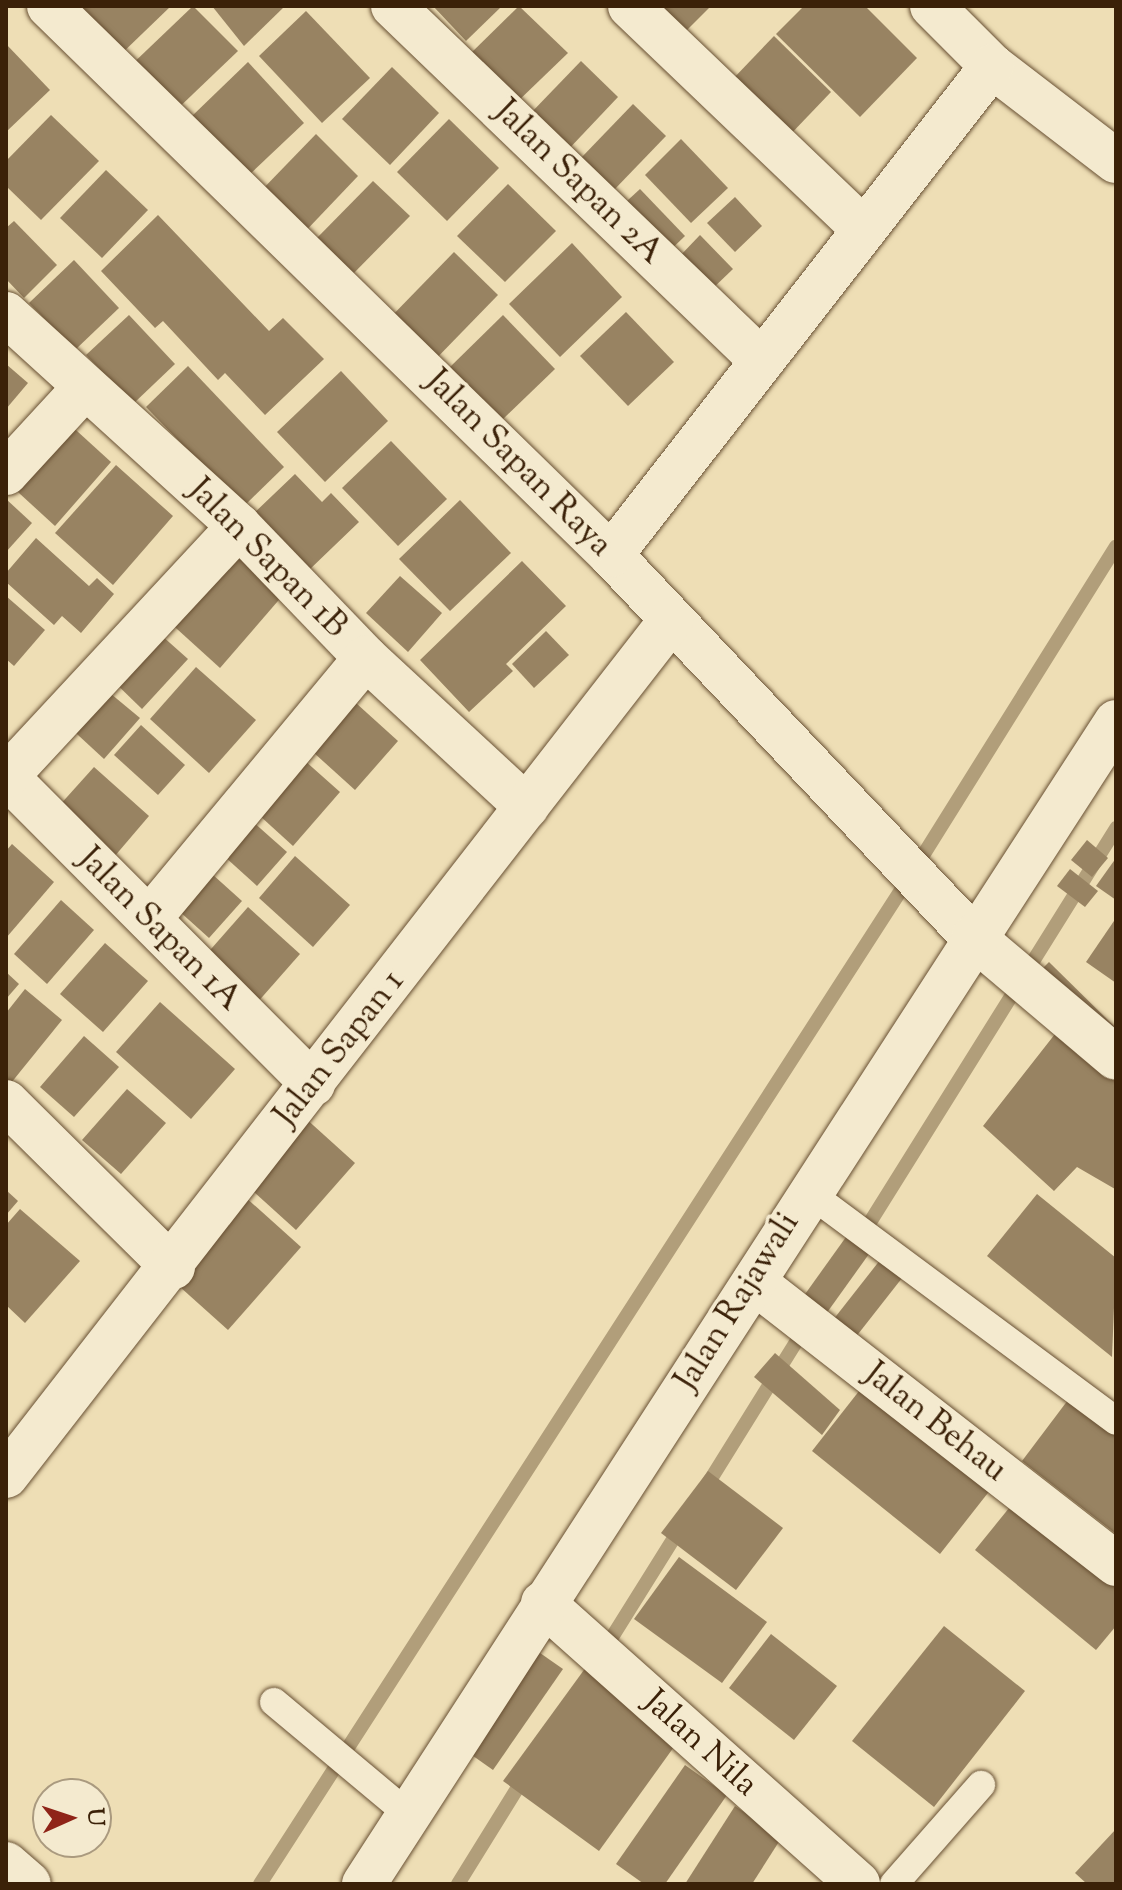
<!DOCTYPE html>
<html>
<head>
<meta charset="utf-8">
<style>
  body { margin:0 }
  #map { position:relative; width:1122px; height:1890px; overflow:hidden; background:#eedeb5; font-family:"Sorts Mill Goudy",serif }
  div>[style] { position:absolute }
  [style*='--x'] { left:calc(var(--x)*1px); top:calc(var(--y)*1px); width:calc(var(--w)*1px); rotate:calc(var(--a)*1deg) }
  .stream>* { height:14px; margin:-7px; padding:0 7px; transform-origin:7px; border-radius:7px; background:#b19e7a }
  .building>* { inset:0; background:#988362 }
  .roads { filter:drop-shadow(0 0 2px #685033) drop-shadow(0 0 2px #685033) }
  .lane>* { height:28px; margin:-14px; padding:0 14px; transform-origin:14px; border-radius:14px; background:#f4eacf }
  .street>* { height:44px; margin:-22px; padding:0 22px; transform-origin:22px; border-radius:22px; background:#f4eacf }
  .secondary>* { height:44px; margin:-22px; padding:0 22px; transform-origin:22px; border-radius:22px; background:#f4eacf }
  span { translate:-50% -50%; white-space:nowrap; text-align:center; line-height:1.15; -webkit-text-stroke:7px #f4eacf; paint-order:stroke }
  .street-label { font-size:34px; color:#3b2108 }
  .frame { position:absolute; inset:0; border:8px solid #3b2108; pointer-events:none }
  .north { position:absolute; left:32px; top:1778px; width:80px; height:80px; box-sizing:border-box; background:#f4eacf; border:2px solid #aa9a7f; border-radius:50%; rotate:87deg; font-size:22px; font-weight:700; line-height:32px; text-align:center; color:#3b2108 }
  .north::after { content:''; display:block; margin:auto; width:28px; height:36px; background:#8f2418; clip-path:polygon(50% 0,100% 100%,50% 72%,0 100%) }
</style>
</head>
<body>
<div id="map">
  <div class="stream">
    <i style="--x:862;--y:1235;--w:480;--a:-58"></i>
    <i style="--x:704;--y:1490;--w:191;--a:-58.1"></i>
    <i style="--x:604;--y:1650;--w:147;--a:-58"></i>
    <i style="--x:260;--y:1884;--w:1203;--a:-57.18"></i>
    <i style="--x:912;--y:873;--w:385;--a:-58"></i>
    <i style="--x:458;--y:1884;--w:127;--a:-58.2"></i>
  </div>
  <div class="building">
    <i style="clip-path:polygon(73px 6px,171px 6px,116px 59px)"></i>
    <i style="clip-path:polygon(193px 6px,238px 51px,170px 116px,126px 70px)"></i>
    <i style="clip-path:polygon(212px 6px,285px 6px,244px 46px)"></i>
    <i style="clip-path:polygon(433px 6px,502px 6px,466px 41px)"></i>
    <i style="clip-path:polygon(519px 6px,568px 53px,514px 105px,468px 56px)"></i>
    <i style="clip-path:polygon(651px 6px,711px 6px,681px 36px)"></i>
    <i style="clip-path:polygon(804px 6px,865px 6px,917px 58px,860px 117px,776px 34px)"></i>
    <i style="clip-path:polygon(306px 11px,370px 78px,322px 123px,259px 56px)"></i>
    <i style="clip-path:polygon(774px 36px,831px 92px,787px 138px,730px 82px)"></i>
    <i style="clip-path:polygon(6px 44px,50px 90px,6px 132px)"></i>
    <i style="clip-path:polygon(581px 61px,618px 97px,565px 153px,528px 116px)"></i>
    <i style="clip-path:polygon(248px 62px,304px 123px,248px 176px,191px 117px)"></i>
    <i style="clip-path:polygon(392px 67px,439px 113px,390px 165px,342px 119px)"></i>
    <i style="clip-path:polygon(633px 104px,666px 136px,613px 191px,580px 159px)"></i>
    <i style="clip-path:polygon(51px 115px,99px 161px,41px 220px,6px 186px,6px 161px)"></i>
    <i style="clip-path:polygon(449px 119px,499px 168px,447px 221px,397px 172px)"></i>
    <i style="clip-path:polygon(316px 134px,358px 176px,299px 238px,256px 196px)"></i>
    <i style="clip-path:polygon(681px 139px,728px 188px,691px 223px,645px 175px)"></i>
    <i style="clip-path:polygon(106px 170px,148px 210px,102px 258px,60px 218px)"></i>
    <i style="clip-path:polygon(373px 181px,410px 216px,349px 278px,313px 242px)"></i>
    <i style="clip-path:polygon(508px 184px,556px 231px,505px 282px,457px 236px)"></i>
    <i style="clip-path:polygon(640px 189px,685px 236px,661px 259px,615px 212px)"></i>
    <i style="clip-path:polygon(735px 197px,762px 226px,735px 252px,707px 223px)"></i>
    <i style="clip-path:polygon(158px 215px,269px 331px,283px 318px,324px 359px,265px 415px,225px 373px,218px 380px,163px 321px,155px 328px,101px 271px)"></i>
    <i style="clip-path:polygon(14px 221px,57px 265px,24px 298px,6px 279px,6px 228px)"></i>
    <i style="clip-path:polygon(700px 235px,733px 269px,709px 292px,677px 259px)"></i>
    <i style="clip-path:polygon(572px 243px,622px 297px,560px 357px,509px 304px)"></i>
    <i style="clip-path:polygon(454px 252px,498px 295px,428px 367px,384px 324px)"></i>
    <i style="clip-path:polygon(74px 260px,119px 308px,75px 350px,29px 303px)"></i>
    <i style="clip-path:polygon(626px 312px,674px 362px,628px 406px,580px 356px)"></i>
    <i style="clip-path:polygon(129px 315px,175px 364px,133px 404px,86px 355px)"></i>
    <i style="clip-path:polygon(503px 315px,555px 369px,500px 422px,449px 368px)"></i>
    <i style="clip-path:polygon(6px 364px,28px 383px,6px 409px)"></i>
    <i style="clip-path:polygon(188px 366px,284px 467px,243px 507px,146px 407px)"></i>
    <i style="clip-path:polygon(341px 371px,388px 421px,325px 482px,277px 432px)"></i>
    <i style="clip-path:polygon(66px 421px,111px 462px,55px 526px,7px 482px)"></i>
    <i style="clip-path:polygon(391px 441px,447px 499px,398px 546px,342px 488px)"></i>
    <i style="clip-path:polygon(116px 465px,173px 516px,113px 585px,55px 533px)"></i>
    <i style="clip-path:polygon(295px 474px,322px 502px,331px 493px,359px 522px,308px 571px,251px 516px)"></i>
    <i style="clip-path:polygon(6px 499px,32px 523px,6px 552px)"></i>
    <i style="clip-path:polygon(460px 500px,511px 553px,450px 611px,399px 559px)"></i>
    <i style="clip-path:polygon(36px 538px,89px 586px,97px 578px,114px 594px,81px 633px,62px 616px,54px 625px,6px 582px,6px 573px)"></i>
    <i style="clip-path:polygon(230px 546px,284px 594px,220px 668px,166px 619px)"></i>
    <i style="clip-path:polygon(522px 561px,566px 606px,506px 664px,513px 671px,469px 712px,420px 660px)"></i>
    <i style="clip-path:polygon(400px 576px,442px 613px,408px 652px,366px 613px)"></i>
    <i style="clip-path:polygon(6px 596px,45px 630px,14px 666px,6px 659px)"></i>
    <i style="clip-path:polygon(152px 627px,188px 659px,142px 709px,106px 674px)"></i>
    <i style="clip-path:polygon(546px 631px,569px 655px,534px 688px,512px 664px)"></i>
    <i style="clip-path:polygon(196px 667px,256px 720px,209px 773px,150px 719px)"></i>
    <i style="clip-path:polygon(99px 684px,140px 718px,104px 759px,65px 723px)"></i>
    <i style="clip-path:polygon(346px 694px,398px 741px,355px 790px,303px 743px)"></i>
    <i style="clip-path:polygon(141px 725px,185px 765px,158px 795px,114px 755px)"></i>
    <i style="clip-path:polygon(295px 752px,340px 792px,293px 846px,248px 805px)"></i>
    <i style="clip-path:polygon(94px 767px,149px 816px,114px 857px,58px 807px)"></i>
    <i style="clip-path:polygon(243px 813px,287px 852px,257px 886px,214px 847px)"></i>
    <i style="clip-path:polygon(1087px 840px,1108px 858px,1092px 877px,1071px 860px)"></i>
    <i style="clip-path:polygon(12px 844px,54px 882px,6px 938px,6px 851px)"></i>
    <i style="clip-path:polygon(295px 856px,350px 905px,313px 947px,259px 898px)"></i>
    <i style="clip-path:polygon(1116px 858px,1116px 900px,1096px 886px)"></i>
    <i style="clip-path:polygon(202px 865px,242px 901px,209px 938px,169px 902px)"></i>
    <i style="clip-path:polygon(1070px 869px,1098px 891px,1085px 907px,1057px 886px)"></i>
    <i style="clip-path:polygon(61px 900px,94px 930px,47px 984px,14px 954px)"></i>
    <i style="clip-path:polygon(248px 907px,300px 954px,256px 1004px,204px 957px)"></i>
    <i style="clip-path:polygon(1116px 918px,1116px 983px,1086px 962px)"></i>
    <i style="clip-path:polygon(105px 943px,148px 981px,103px 1032px,60px 994px)"></i>
    <i style="clip-path:polygon(1049px 962px,1116px 1028px,1116px 1056px,1035px 976px)"></i>
    <i style="clip-path:polygon(6px 972px,19px 984px,6px 999px)"></i>
    <i style="clip-path:polygon(25px 989px,62px 1020px,11px 1083px,6px 1079px,6px 1013px)"></i>
    <i style="clip-path:polygon(160px 1002px,235px 1069px,191px 1119px,116px 1052px)"></i>
    <i style="clip-path:polygon(1055px 1034px,1116px 1080px,1115px 1189px,1077px 1167px,1054px 1191px,983px 1126px)"></i>
    <i style="clip-path:polygon(84px 1036px,119px 1067px,74px 1117px,40px 1087px)"></i>
    <i style="clip-path:polygon(127px 1089px,166px 1123px,121px 1174px,82px 1140px)"></i>
    <i style="clip-path:polygon(303px 1116px,355px 1163px,296px 1230px,244px 1183px)"></i>
    <i style="clip-path:polygon(6px 1190px,18px 1201px,6px 1215px)"></i>
    <i style="clip-path:polygon(1037px 1194px,1116px 1258px,1112px 1357px,987px 1256px)"></i>
    <i style="clip-path:polygon(243px 1195px,301px 1247px,228px 1330px,170px 1278px)"></i>
    <i style="clip-path:polygon(20px 1209px,80px 1261px,25px 1323px,6px 1305px,6px 1225px)"></i>
    <i style="clip-path:polygon(851px 1230px,874px 1247px,821px 1321px,798px 1304px)"></i>
    <i style="clip-path:polygon(884px 1255px,906px 1273px,855px 1338px,833px 1320px)"></i>
    <i style="clip-path:polygon(775px 1353px,840px 1410px,822px 1435px,754px 1377px)"></i>
    <i style="clip-path:polygon(863px 1386px,991px 1489px,940px 1554px,812px 1451px)"></i>
    <i style="clip-path:polygon(1071px 1396px,1116px 1430px,1116px 1534px,1022px 1461px)"></i>
    <i style="clip-path:polygon(708px 1471px,783px 1528px,736px 1590px,661px 1533px)"></i>
    <i style="clip-path:polygon(1018px 1497px,1116px 1577px,1116px 1626px,1096px 1650px,975px 1550px)"></i>
    <i style="clip-path:polygon(679px 1557px,767px 1622px,722px 1683px,634px 1619px)"></i>
    <i style="clip-path:polygon(944px 1626px,1025px 1691px,934px 1807px,852px 1741px)"></i>
    <i style="clip-path:polygon(771px 1634px,837px 1686px,794px 1740px,729px 1688px)"></i>
    <i style="clip-path:polygon(530px 1646px,563px 1669px,493px 1770px,459px 1746px)"></i>
    <i style="clip-path:polygon(589px 1663px,684px 1733px,599px 1851px,503px 1781px)"></i>
    <i style="clip-path:polygon(685px 1765px,727px 1795px,665px 1884px,644px 1884px,616px 1864px)"></i>
    <i style="clip-path:polygon(735px 1806px,782px 1837px,752px 1884px,685px 1884px)"></i>
    <i style="clip-path:polygon(1116px 1829px,1116px 1884px,1087px 1884px,1075px 1873px)"></i>
  </div>
  <div class="roads">
    <div class="lane">
      <i style="--x:808;--y:1192;--w:384;--a:36.6"></i>
      <i style="--x:274;--y:1702;--w:176;--a:39.9"></i>
      <i style="--x:894;--y:1884;--w:132;--a:-48.7"></i>
    </div>
    <div class="street">
      <i style="--x:49;--y:6;--w:786;--a:44.33"></i>
      <i style="--x:611;--y:555;--w:526;--a:46.54"></i>
      <i style="--x:973;--y:937;--w:187;--a:40.2"></i>
      <i style="--x:393;--y:6;--w:512;--a:43.89"></i>
      <i style="--x:630;--y:6;--w:324;--a:43.7"></i>
      <i style="--x:932;--y:6;--w:85;--a:45"></i>
      <i style="--x:992;--y:66;--w:156;--a:37.5"></i>
      <i style="--x:6;--y:314;--w:315;--a:42.3"></i>
      <i style="--x:239;--y:526;--w:183;--a:46.1"></i>
      <i style="--x:366;--y:658;--w:219;--a:42.8"></i>
      <i style="--x:6;--y:473;--w:117;--a:-47.4"></i>
      <i style="--x:611;--y:555;--w:620;--a:-52.08"></i>
      <i style="--x:6;--y:776;--w:435;--a:45.1"></i>
      <i style="--x:7;--y:776;--w:341;--a:-47.1"></i>
      <i style="--x:149;--y:919;--w:339;--a:-50.3"></i>
      <i style="--x:6;--y:1102;--w:235;--a:44.7"></i>
      <i style="--x:754;--y:1282;--w:459;--a:37.9"></i>
      <i style="--x:6;--y:1476;--w:1085;--a:-52.15"></i>
      <i style="--x:543;--y:1603;--w:422;--a:41.7"></i>
      <i style="--x:6;--y:1864;--w:30;--a:41"></i>
    </div>
    <div class="secondary">
      <i style="--x:364;--y:1884;--w:1384;--a:-57.09"></i>
    </div>
  </div>
  <div class="street-label">
    <span style="left:578px;top:183px;rotate:44deg">Jalan Sapan 2A</span>
    <span style="left:518px;top:464px;rotate:45deg">Jalan Sapan Raya</span>
    <span style="left:267px;top:559px;rotate:45deg">Jalan Sapan 1B</span>
    <span style="left:159px;top:930px;rotate:45deg">Jalan Sapan 1A</span>
    <span style="left:340px;top:1049px;rotate:-52deg">Jalan Sapan 1</span>
    <span style="left:738px;top:1302px;rotate:-58deg">Jalan Rajawali</span>
    <span style="left:935px;top:1423px;rotate:38deg">Jalan Behau</span>
    <span style="left:700px;top:1744px;rotate:42deg">Jalan Nila</span>
  </div>
  <div class="frame"></div>
  <div class="north">U</div>
</div>
</body>
</html>
